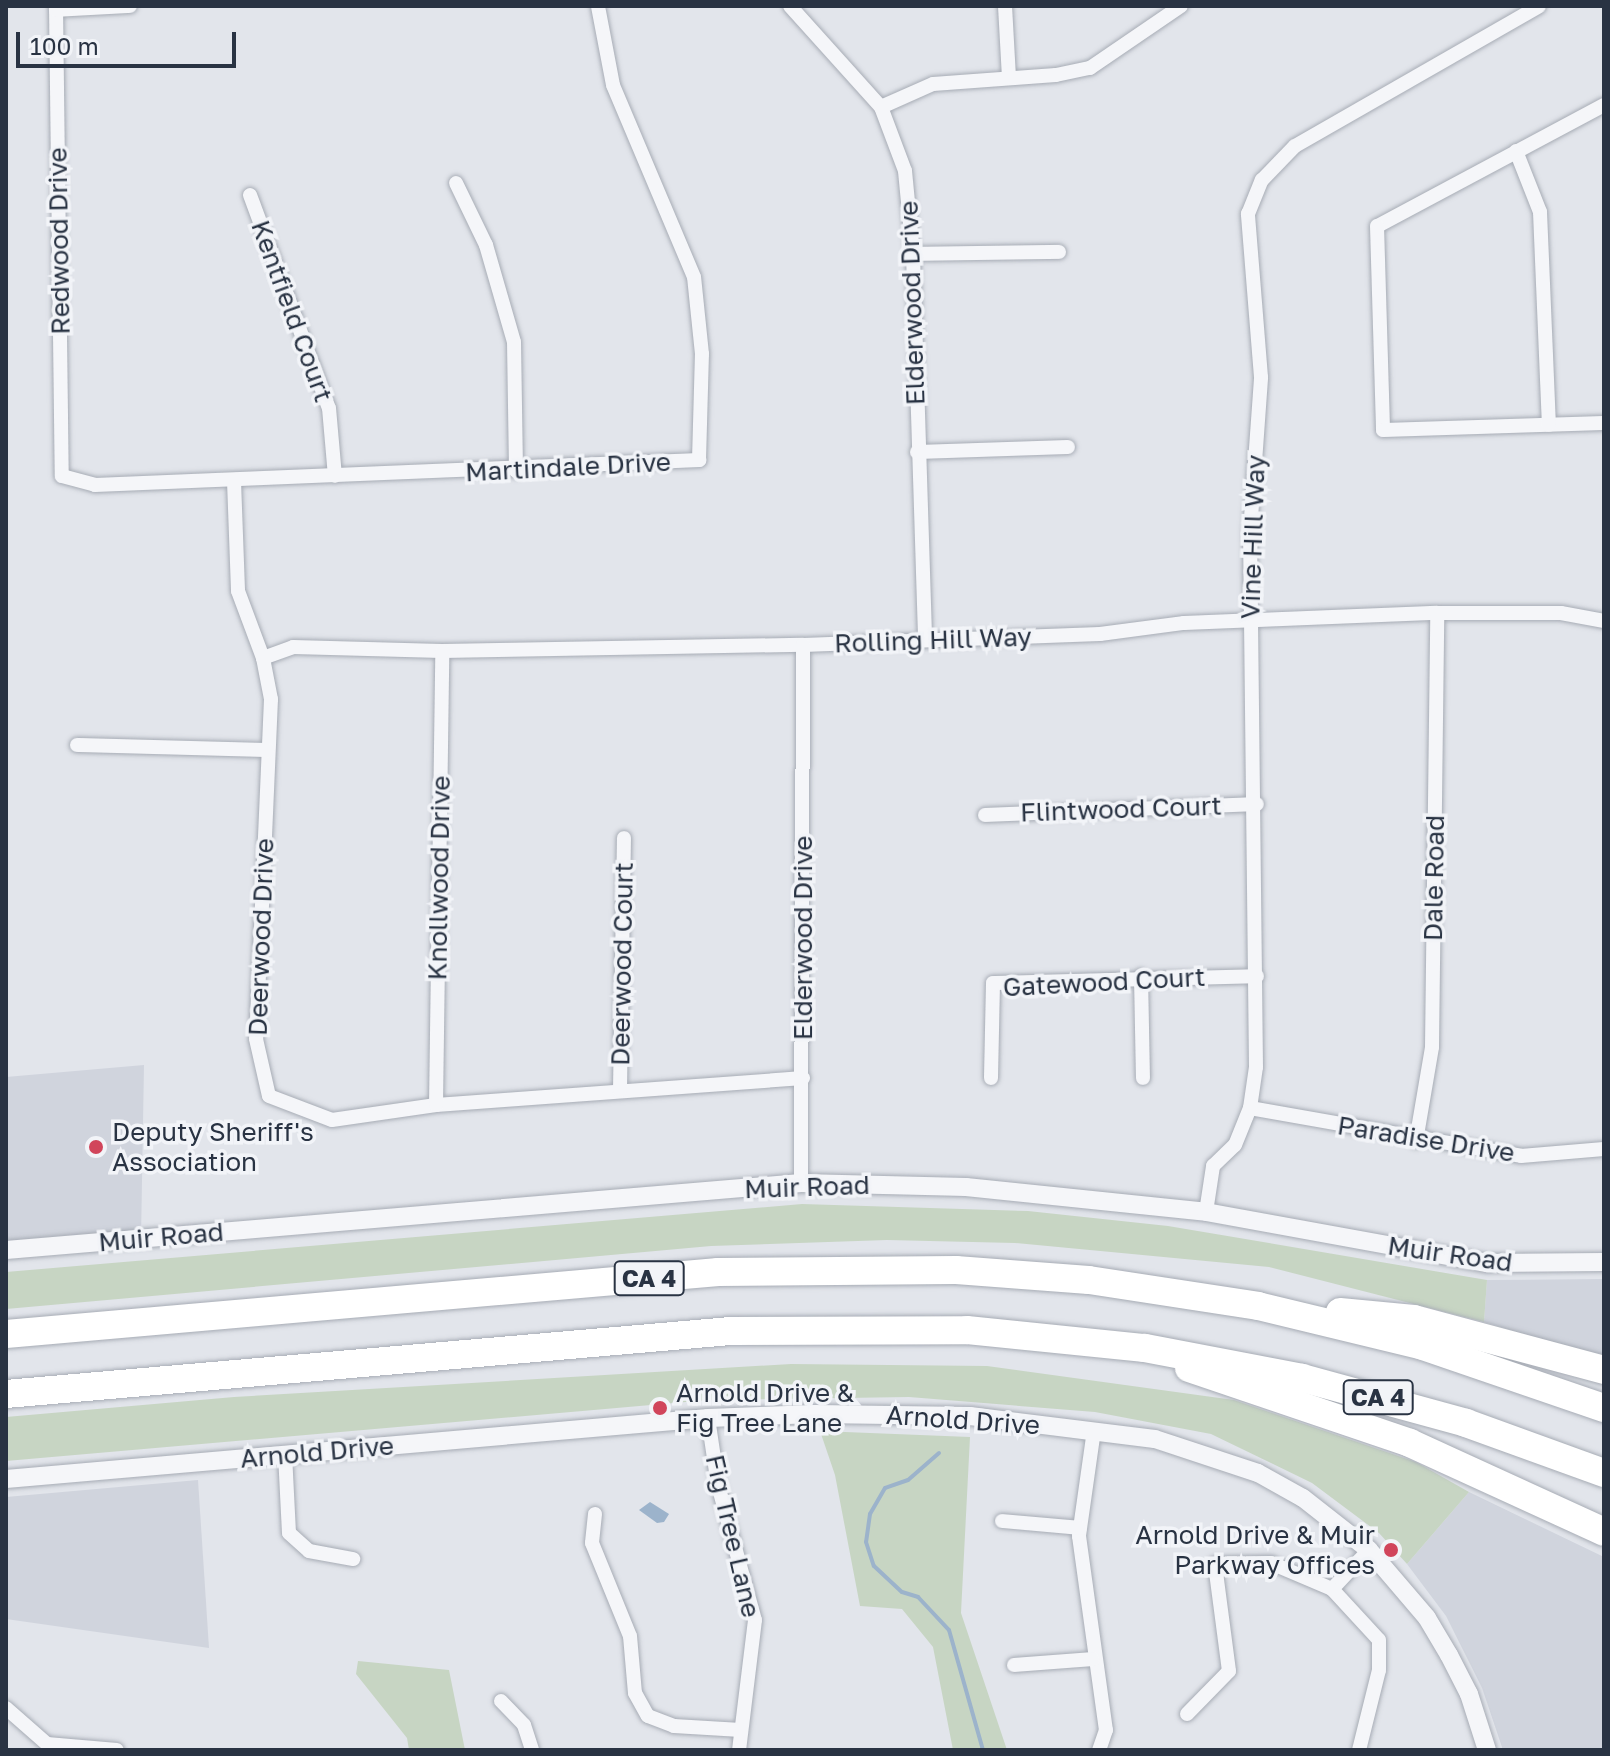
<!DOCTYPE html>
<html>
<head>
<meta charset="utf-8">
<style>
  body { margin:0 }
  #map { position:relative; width:1610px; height:1756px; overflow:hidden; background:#e2e5eb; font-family:"Golos Text",sans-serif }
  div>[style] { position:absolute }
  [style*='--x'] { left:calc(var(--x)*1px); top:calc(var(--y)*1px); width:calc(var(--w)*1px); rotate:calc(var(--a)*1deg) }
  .built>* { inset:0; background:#d0d4dd }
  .green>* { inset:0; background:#c7d5c3 }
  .water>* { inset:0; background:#9cb3cb }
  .stream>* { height:4px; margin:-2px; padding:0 2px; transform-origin:2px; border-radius:2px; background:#9cb3cb }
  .roads { filter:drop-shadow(0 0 2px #a7acb5) drop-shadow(0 0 2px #a7acb5) }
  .minor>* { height:14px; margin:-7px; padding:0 7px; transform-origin:7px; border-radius:7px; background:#f5f6f9 }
  .tertiary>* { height:18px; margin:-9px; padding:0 9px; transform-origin:9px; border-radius:9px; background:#f5f6f9 }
  .motorway>* { height:28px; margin:-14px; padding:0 14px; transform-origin:14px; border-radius:14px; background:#fff }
  .dots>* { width:22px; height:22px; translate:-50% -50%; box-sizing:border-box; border:4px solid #f2f4f8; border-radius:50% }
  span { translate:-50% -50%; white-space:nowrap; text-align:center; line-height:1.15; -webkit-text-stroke:7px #f2f4f8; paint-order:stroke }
  .shield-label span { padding:2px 6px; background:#f2f4f8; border:2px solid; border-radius:6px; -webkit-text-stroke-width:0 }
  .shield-label { font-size:24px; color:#293343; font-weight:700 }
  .street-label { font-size:26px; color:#293343 }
  .poi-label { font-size:26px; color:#293343 }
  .left { translate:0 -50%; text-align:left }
  .right { translate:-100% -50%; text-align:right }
  .frame { position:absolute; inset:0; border:8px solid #293343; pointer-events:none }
  .scale { position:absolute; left:16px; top:32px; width:220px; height:36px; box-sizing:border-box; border:4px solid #293343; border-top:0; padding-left:10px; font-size:24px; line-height:28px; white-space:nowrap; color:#293343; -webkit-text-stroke:6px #f2f4f8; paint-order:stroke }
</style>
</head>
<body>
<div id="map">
  <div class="built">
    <i style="clip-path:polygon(144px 1065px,141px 1238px,6px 1250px,6px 1077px)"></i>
    <i style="clip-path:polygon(1604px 1279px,1604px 1358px,1484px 1322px,1487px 1280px)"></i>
    <i style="clip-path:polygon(198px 1480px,209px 1648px,6px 1619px,6px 1497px)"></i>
    <i style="clip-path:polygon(1469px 1492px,1604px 1557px,1604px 1750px,1503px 1750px,1482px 1688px,1446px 1616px,1407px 1564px)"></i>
  </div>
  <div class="green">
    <i style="clip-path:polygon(802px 1204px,1028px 1211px,1168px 1226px,1487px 1280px,1484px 1322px,1269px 1267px,1015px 1243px,887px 1240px,711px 1246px,6px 1309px,6px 1272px)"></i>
    <i style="clip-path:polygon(791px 1364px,987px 1366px,1234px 1400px,1416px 1462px,1469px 1492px,1407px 1564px,1379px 1533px,1312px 1483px,1211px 1434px,1095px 1412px,909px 1397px,708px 1400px,6px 1461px,6px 1417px,234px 1397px)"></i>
    <i style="clip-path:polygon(820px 1431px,970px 1437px,961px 1613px,1007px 1750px,953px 1750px,933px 1647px,902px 1609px,860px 1606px,835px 1475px)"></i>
    <i style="clip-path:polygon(358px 1661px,449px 1670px,465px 1750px,409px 1750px,407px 1738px,356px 1674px)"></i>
  </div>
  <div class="water">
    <i style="clip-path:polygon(650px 1502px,669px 1514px,664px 1522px,657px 1523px,639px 1510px)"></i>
  </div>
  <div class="stream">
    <i style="--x:939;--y:1453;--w:41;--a:138.9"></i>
    <i style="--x:908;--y:1480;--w:24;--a:161"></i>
    <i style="--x:885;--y:1488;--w:30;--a:120"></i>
    <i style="--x:870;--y:1514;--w:28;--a:98"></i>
    <i style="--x:866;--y:1542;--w:25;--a:72"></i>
    <i style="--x:874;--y:1566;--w:38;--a:43"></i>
    <i style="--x:902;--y:1592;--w:17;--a:17"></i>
    <i style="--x:918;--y:1597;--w:45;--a:46.8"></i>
    <i style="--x:949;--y:1630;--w:125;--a:74.2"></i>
  </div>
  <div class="roads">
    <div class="minor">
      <i style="--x:56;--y:6;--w:470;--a:89.3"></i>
      <i style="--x:62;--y:476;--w:34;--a:15"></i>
      <i style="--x:95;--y:485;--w:605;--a:-2.37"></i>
      <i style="--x:699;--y:460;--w:106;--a:-88.4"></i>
      <i style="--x:702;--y:354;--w:77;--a:-95.9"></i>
      <i style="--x:694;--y:277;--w:208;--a:-112.9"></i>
      <i style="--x:613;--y:85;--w:80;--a:-100.8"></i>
      <i style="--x:790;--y:6;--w:136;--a:48"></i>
      <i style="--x:881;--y:107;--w:68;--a:69.4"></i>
      <i style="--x:905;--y:171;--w:83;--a:84.5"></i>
      <i style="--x:913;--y:254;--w:386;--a:88.2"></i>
      <i style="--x:1005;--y:6;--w:71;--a:86.8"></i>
      <i style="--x:56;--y:10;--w:74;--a:-3.1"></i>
      <i style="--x:1604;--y:105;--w:257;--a:151.9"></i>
      <i style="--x:1377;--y:226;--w:204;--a:88.3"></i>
      <i style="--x:1383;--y:430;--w:221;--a:-1.8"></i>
      <i style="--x:881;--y:107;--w:57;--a:-23.9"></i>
      <i style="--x:933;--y:84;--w:123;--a:-4.2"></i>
      <i style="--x:1056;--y:75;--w:35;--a:-12"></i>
      <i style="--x:1090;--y:68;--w:110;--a:-34.3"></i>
      <i style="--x:1516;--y:151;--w:66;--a:68.5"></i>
      <i style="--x:1540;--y:212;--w:213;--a:87.6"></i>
      <i style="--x:456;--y:183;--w:69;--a:64.2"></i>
      <i style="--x:486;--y:245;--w:101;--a:73.9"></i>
      <i style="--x:514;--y:342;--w:129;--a:89.1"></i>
      <i style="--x:250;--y:195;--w:227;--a:69.7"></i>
      <i style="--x:329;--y:408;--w:68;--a:85"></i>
      <i style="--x:913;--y:254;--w:146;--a:-0.8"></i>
      <i style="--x:917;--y:452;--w:151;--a:-1.9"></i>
      <i style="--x:234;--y:481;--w:110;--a:87.9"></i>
      <i style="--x:238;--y:591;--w:72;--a:69.5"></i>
      <i style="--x:263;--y:658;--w:42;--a:79"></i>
      <i style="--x:271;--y:699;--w:340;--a:92.5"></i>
      <i style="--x:256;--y:1039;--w:58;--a:77.2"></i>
      <i style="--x:269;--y:1096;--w:67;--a:20.9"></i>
      <i style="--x:332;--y:1120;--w:105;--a:-8.2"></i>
      <i style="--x:436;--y:1105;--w:368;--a:-4.2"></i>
      <i style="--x:263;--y:658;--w:32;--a:-20"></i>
      <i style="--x:293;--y:647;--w:149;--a:1.5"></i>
      <i style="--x:442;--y:651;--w:361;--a:-1"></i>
      <i style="--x:803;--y:645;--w:297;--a:-2.1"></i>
      <i style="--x:1100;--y:634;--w:85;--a:-7.5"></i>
      <i style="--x:1184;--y:623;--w:253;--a:-2.3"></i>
      <i style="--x:1437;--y:613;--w:124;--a:0"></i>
      <i style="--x:1561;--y:613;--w:44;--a:10.5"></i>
      <i style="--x:77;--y:745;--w:191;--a:1.5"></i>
      <i style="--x:985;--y:815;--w:272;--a:-2.3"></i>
      <i style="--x:1141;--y:976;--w:102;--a:88.9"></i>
      <i style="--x:991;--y:1078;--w:95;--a:-88.8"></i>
      <i style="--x:993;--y:983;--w:264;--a:-1.5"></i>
      <i style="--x:620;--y:1090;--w:252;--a:-89.1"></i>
      <i style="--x:436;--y:1105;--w:454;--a:-89.2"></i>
      <i style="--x:1250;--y:1108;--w:275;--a:10"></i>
      <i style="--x:1521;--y:1156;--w:83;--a:-4.8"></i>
      <i style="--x:1416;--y:1141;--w:95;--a:-80.3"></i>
      <i style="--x:1432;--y:1047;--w:434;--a:-89.3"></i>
      <i style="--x:801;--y:1183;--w:538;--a:-89.79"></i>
      <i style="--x:1206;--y:1212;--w:47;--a:-81.3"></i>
      <i style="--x:1213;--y:1166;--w:30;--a:-44"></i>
      <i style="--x:1235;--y:1145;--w:40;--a:-68"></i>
      <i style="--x:1250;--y:1108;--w:41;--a:-81.7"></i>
      <i style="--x:1256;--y:1067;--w:535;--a:-90.64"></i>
      <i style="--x:1250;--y:532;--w:155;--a:-85.9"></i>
      <i style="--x:1261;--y:377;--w:164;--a:-94.6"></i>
      <i style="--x:1248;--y:214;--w:37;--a:-68"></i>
      <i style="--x:1262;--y:180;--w:47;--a:-45.9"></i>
      <i style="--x:1295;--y:146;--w:281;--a:-29.8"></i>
      <i style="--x:708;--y:1418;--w:68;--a:81.5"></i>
      <i style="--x:718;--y:1485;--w:140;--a:74.7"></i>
      <i style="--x:755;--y:1620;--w:131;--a:97"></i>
      <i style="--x:1094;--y:1430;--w:107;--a:98.1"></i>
      <i style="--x:1079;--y:1536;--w:196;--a:82.1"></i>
      <i style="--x:1106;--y:1730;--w:21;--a:109"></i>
      <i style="--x:285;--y:1454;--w:79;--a:87.1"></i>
      <i style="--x:289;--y:1533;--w:27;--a:42"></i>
      <i style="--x:309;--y:1551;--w:45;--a:10.3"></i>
      <i style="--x:595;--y:1514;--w:29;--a:96"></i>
      <i style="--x:592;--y:1543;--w:100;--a:67.8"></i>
      <i style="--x:630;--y:1636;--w:57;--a:85"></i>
      <i style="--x:635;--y:1693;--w:26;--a:61"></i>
      <i style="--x:648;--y:1716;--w:28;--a:21"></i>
      <i style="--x:674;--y:1726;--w:67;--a:3.4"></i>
      <i style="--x:1002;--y:1521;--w:78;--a:5.1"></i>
      <i style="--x:1332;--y:1589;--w:54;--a:-46.5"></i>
      <i style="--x:1014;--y:1665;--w:79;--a:-4.3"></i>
      <i style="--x:501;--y:1701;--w:33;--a:46"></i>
      <i style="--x:524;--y:1725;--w:26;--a:72"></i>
      <i style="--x:6;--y:1708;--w:55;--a:41.3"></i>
      <i style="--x:47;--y:1744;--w:70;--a:4.9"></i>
      <i style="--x:1187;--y:1714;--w:60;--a:-45.7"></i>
      <i style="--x:1229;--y:1671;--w:108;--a:-97.5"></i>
      <i style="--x:1215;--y:1564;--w:56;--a:-1"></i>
      <i style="--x:1271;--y:1563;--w:66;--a:23.1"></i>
      <i style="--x:1332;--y:1589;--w:69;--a:47.3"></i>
      <i style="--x:1379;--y:1640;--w:30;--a:90"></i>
      <i style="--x:1379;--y:1670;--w:82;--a:104"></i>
    </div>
    <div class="tertiary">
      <i style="--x:6;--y:1250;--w:798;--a:-4.82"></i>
      <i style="--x:801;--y:1183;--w:165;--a:1.4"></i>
      <i style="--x:966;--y:1187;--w:241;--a:5.9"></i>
      <i style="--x:1206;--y:1212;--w:287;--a:10.3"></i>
      <i style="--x:1488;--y:1263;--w:116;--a:-0.5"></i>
      <i style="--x:6;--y:1479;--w:705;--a:-4.97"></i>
      <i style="--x:708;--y:1418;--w:106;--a:-2.2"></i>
      <i style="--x:814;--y:1414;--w:156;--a:0.7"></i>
      <i style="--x:970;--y:1416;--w:186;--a:7.1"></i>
      <i style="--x:1155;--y:1439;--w:108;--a:18.3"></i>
      <i style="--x:1258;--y:1473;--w:51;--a:29.1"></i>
      <i style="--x:1303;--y:1498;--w:84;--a:38.2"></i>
      <i style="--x:1369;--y:1550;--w:89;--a:49.5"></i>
      <i style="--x:1427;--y:1618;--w:43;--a:59.3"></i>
      <i style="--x:1449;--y:1655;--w:44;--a:62.9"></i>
      <i style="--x:1469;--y:1694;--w:59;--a:72.2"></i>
    </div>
    <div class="motorway">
      <i style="--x:1340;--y:1312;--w:74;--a:5.4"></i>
      <i style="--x:1414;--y:1319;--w:197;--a:15"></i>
      <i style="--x:6;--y:1334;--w:715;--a:-4.98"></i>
      <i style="--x:718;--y:1272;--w:238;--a:-0.5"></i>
      <i style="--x:956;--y:1270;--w:133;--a:4.3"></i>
      <i style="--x:1089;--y:1280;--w:171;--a:8.7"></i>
      <i style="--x:1258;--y:1306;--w:170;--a:13.6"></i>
      <i style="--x:1423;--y:1346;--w:191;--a:18.9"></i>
      <i style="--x:1189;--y:1368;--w:233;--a:18.7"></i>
      <i style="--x:1410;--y:1443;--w:213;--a:24.6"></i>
      <i style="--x:6;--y:1394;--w:728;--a:-4.97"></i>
      <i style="--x:731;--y:1331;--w:236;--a:-0.2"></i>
      <i style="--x:967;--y:1330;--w:179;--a:5.8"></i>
      <i style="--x:1145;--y:1348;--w:160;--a:10.8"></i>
      <i style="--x:1302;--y:1378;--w:170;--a:15.3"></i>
      <i style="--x:1466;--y:1423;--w:147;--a:19.9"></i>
    </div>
  </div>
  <div class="dots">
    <i style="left:96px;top:1147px;background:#d1455b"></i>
    <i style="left:660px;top:1408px;background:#d1455b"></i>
    <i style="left:1391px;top:1550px;background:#d1455b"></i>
  </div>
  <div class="shield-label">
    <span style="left:649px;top:1278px">CA 4</span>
    <span style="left:1378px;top:1397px">CA 4</span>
  </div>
  <div class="street-label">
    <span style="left:59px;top:241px;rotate:-91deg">Redwood Drive</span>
    <span style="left:912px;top:303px;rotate:-92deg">Elderwood Drive</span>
    <span style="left:292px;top:311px;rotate:70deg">Kentfield Court</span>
    <span style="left:568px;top:467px;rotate:-3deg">Martindale Drive</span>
    <span style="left:1253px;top:537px;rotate:-88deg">Vine Hill Way</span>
    <span style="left:933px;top:640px;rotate:-2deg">Rolling Hill Way</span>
    <span style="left:1121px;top:809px;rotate:-2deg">Flintwood Court</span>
    <span style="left:439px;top:878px;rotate:-89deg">Knollwood Drive</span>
    <span style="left:1434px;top:878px;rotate:-89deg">Dale Road</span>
    <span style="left:261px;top:937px;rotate:-88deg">Deerwood Drive</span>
    <span style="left:803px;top:938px;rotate:-90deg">Elderwood Drive</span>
    <span style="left:622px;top:964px;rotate:-89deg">Deerwood Court</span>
    <span style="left:1104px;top:982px;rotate:-3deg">Gatewood Court</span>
    <span style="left:1426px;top:1139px;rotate:9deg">Paradise Drive</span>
    <span style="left:807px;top:1187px;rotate:-2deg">Muir Road</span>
    <span style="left:161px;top:1237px;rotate:-5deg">Muir Road</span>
    <span style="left:1450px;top:1254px;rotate:8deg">Muir Road</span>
    <span style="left:963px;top:1420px;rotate:4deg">Arnold Drive</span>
    <span style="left:317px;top:1452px;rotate:-5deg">Arnold Drive</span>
    <span style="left:733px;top:1536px;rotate:77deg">Fig Tree Lane</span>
  </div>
  <div class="poi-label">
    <span class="left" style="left:112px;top:1147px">Deputy Sheriff's<br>Association</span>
    <span class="left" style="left:676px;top:1408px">Arnold Drive &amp;<br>Fig Tree Lane</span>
    <span class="right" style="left:1375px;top:1550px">Arnold Drive &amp; Muir<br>Parkway Offices</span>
  </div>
  <div class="frame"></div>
  <div class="scale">100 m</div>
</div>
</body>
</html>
